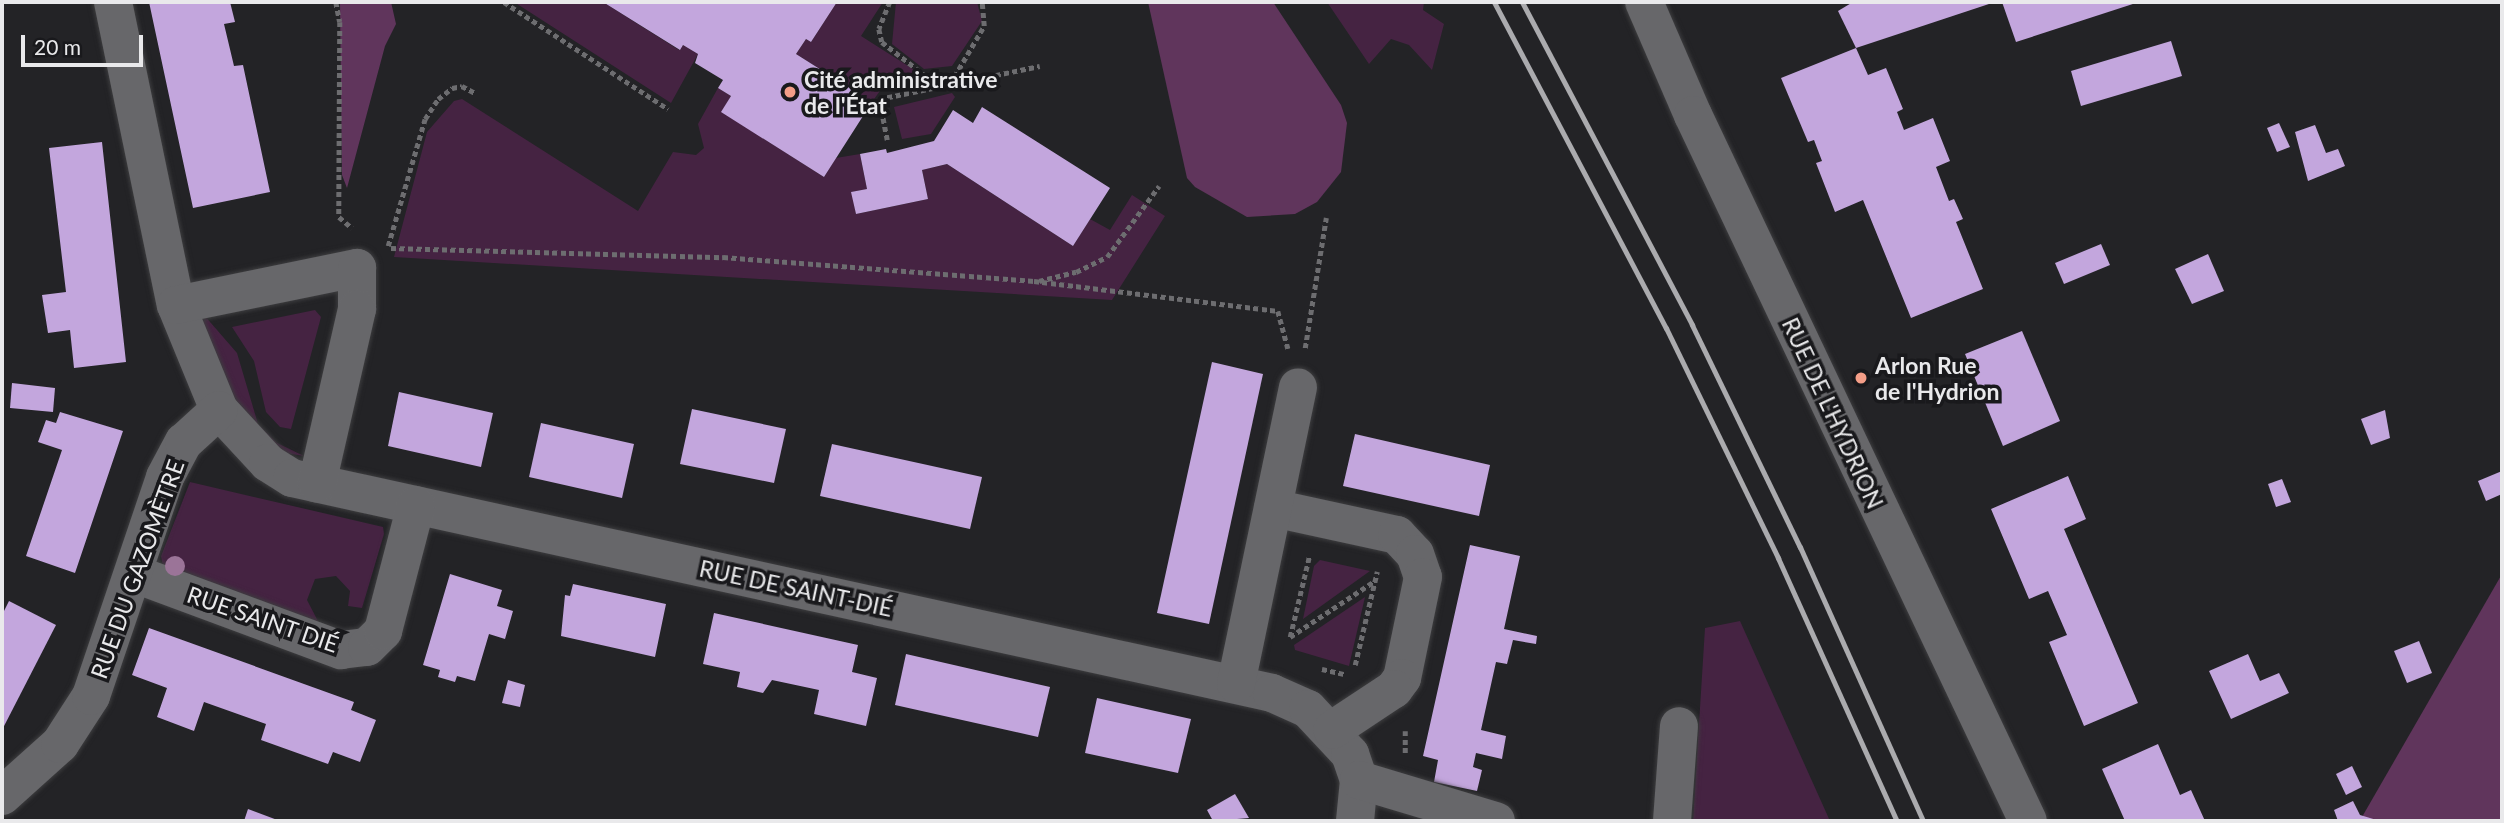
<!DOCTYPE html>
<html>
<head>
<meta charset="utf-8">
<style>
  body { margin:0 }
  #map { position:relative; width:2504px; height:823px; overflow:hidden; background:#232326; font-family:Lato,sans-serif }
  div>[style] { position:absolute }
  [style*='--x'] { left:calc(var(--x)*1px); top:calc(var(--y)*1px); width:calc(var(--w)*1px); rotate:calc(var(--a)*1deg) }
  .green>* { inset:0; background:#452342 }
  .forest>* { inset:0; background:#60355c }
  .building>* { inset:0; background:#c3a6dd }
  .path>* { height:4.5px; margin-top:-2.25px; transform-origin:0; background:repeating-linear-gradient(90deg,#6d6d70 0 5px,transparent 0 8.5px) }
  .roads { filter:drop-shadow(0 0 2px #3d3d3f) drop-shadow(0 0 2px #3d3d3f) }
  .minor>* { height:38px; margin:-19px; padding:0 19px; transform-origin:19px; border-radius:19px; background:#67676a }
  .rail>* { height:5px; margin:-2.5px; padding:0 2.5px; transform-origin:2.5px; border-radius:2.5px; background:#ababae }
  .trees>* { width:20px; height:20px; margin:-10px; border-radius:50%; background:#9b7498 }
  .dots>* { width:19px; height:19px; translate:-50% -50%; box-sizing:border-box; border:4px solid #19191c; border-radius:50% }
  span { translate:-50% -50%; white-space:nowrap; text-align:center; line-height:1.15; -webkit-text-stroke:7px #19191c; paint-order:stroke }
  .poi-label { font-size:23px; color:#e9e9eb; font-weight:700 }
  .left { translate:0 -50%; text-align:left }
  .street-label { font-size:23px; color:#e9e9eb }
  .frame { position:absolute; inset:0; border:4px solid #e9e9eb; pointer-events:none }
  .scale { position:absolute; left:21px; top:35px; width:122px; height:32px; box-sizing:border-box; border:4px solid #e9e9eb; border-top:0; padding-left:9px; font-size:21px; line-height:24px; white-space:nowrap; color:#e9e9eb; -webkit-text-stroke:5px #19191c; paint-order:stroke }
</style>
</head>
<body>
<div id="map">
  <div class="green">
    <i style="clip-path:polygon(514px 2px,603px 2px,679px 50px,683px 45px,698px 54px,671px 103px)"></i>
    <i style="clip-path:polygon(837px 2px,883px 2px,861px 36px,916px 71px,912px 80px,882px 88px,872px 102px,796px 54px,806px 39px,811px 42px)"></i>
    <i style="clip-path:polygon(896px 2px,977px 2px,982px 21px,952px 66px,924px 69px,892px 44px)"></i>
    <i style="clip-path:polygon(1327px 2px,1424px 2px,1423px 10px,1444px 24px,1432px 70px,1409px 45px,1391px 39px,1369px 64px)"></i>
    <i style="clip-path:polygon(718px 88px,731px 96px,722px 112px,824px 177px,836px 158px,860px 154px,867px 189px,852px 192px,856px 214px,928px 199px,922px 170px,947px 164px,1073px 246px,1090px 219px,1110px 230px,1132px 195px,1165px 216px,1112px 300px,394px 257px,427px 132px,454px 101px,462px 99px,638px 211px,673px 152px,696px 155px,704px 148px,698px 124px)"></i>
    <i style="clip-path:polygon(952px 93px,955px 97px,931px 134px,902px 139px,894px 107px)"></i>
    <i style="clip-path:polygon(315px 310px,321px 317px,291px 429px,280px 427px,266px 412px,254px 361px,232px 327px)"></i>
    <i style="clip-path:polygon(204px 315px,237px 353px,258px 424px,277px 443px,304px 456px,279px 452px,240px 412px,199px 324px)"></i>
    <i style="clip-path:polygon(190px 482px,383px 527px,384px 534px,362px 608px,348px 606px,350px 591px,336px 576px,315px 579px,307px 600px,321px 627px,163px 567px,161px 556px)"></i>
    <i style="clip-path:polygon(1320px 560px,1370px 571px,1303px 619px,1314px 566px)"></i>
    <i style="clip-path:polygon(1365px 597px,1349px 666px,1295px 650px,1294px 645px)"></i>
    <i style="clip-path:polygon(1740px 621px,1830px 821px,1693px 821px,1705px 628px)"></i>
  </div>
  <div class="forest">
    <i style="clip-path:polygon(340px 2px,391px 2px,396px 24px,385px 46px,347px 188px,342px 175px)"></i>
    <i style="clip-path:polygon(1148px 2px,1273px 2px,1341px 105px,1347px 123px,1341px 172px,1317px 202px,1295px 214px,1247px 217px,1195px 187px,1187px 178px)"></i>
    <i style="clip-path:polygon(2502px 574px,2502px 821px,2372px 821px,2362px 817px)"></i>
  </div>
  <div class="building">
    <i style="clip-path:polygon(149px 2px,230px 2px,235px 22px,224px 24px,234px 66px,243px 65px,270px 192px,193px 208px)"></i>
    <i style="clip-path:polygon(603px 2px,837px 2px,811px 42px,806px 39px,796px 54px,872px 102px,824px 177px,721px 112px,731px 96px,718px 88px,723px 80px,695px 63px,698px 54px,683px 45px,680px 50px)"></i>
    <i style="clip-path:polygon(1853px 2px,1995px 2px,1856px 48px,1838px 11px)"></i>
    <i style="clip-path:polygon(2002px 2px,2139px 2px,2016px 42px)"></i>
    <i style="clip-path:polygon(2171px 41px,2182px 76px,2081px 106px,2071px 71px)"></i>
    <i style="clip-path:polygon(1856px 48px,1868px 75px,1886px 68px,1903px 109px,1897px 112px,1904px 130px,1933px 118px,1950px 161px,1936px 167px,1949px 201px,1954px 199px,1963px 219px,1956px 222px,1983px 289px,1911px 318px,1863px 200px,1835px 212px,1816px 163px,1822px 161px,1814px 140px,1808px 142px,1781px 78px)"></i>
    <i style="clip-path:polygon(982px 107px,1110px 188px,1073px 246px,947px 164px,922px 170px,928px 199px,856px 214px,851px 192px,867px 189px,860px 154px,886px 149px,887px 153px,934px 141px,953px 110px,973px 123px)"></i>
    <i style="clip-path:polygon(2279px 123px,2290px 147px,2277px 152px,2267px 128px)"></i>
    <i style="clip-path:polygon(2315px 125px,2326px 153px,2338px 149px,2345px 166px,2308px 181px,2295px 132px)"></i>
    <i style="clip-path:polygon(102px 142px,126px 362px,74px 368px,70px 330px,48px 333px,42px 295px,66px 292px,49px 148px)"></i>
    <i style="clip-path:polygon(2101px 244px,2110px 265px,2064px 284px,2055px 263px)"></i>
    <i style="clip-path:polygon(2208px 254px,2224px 291px,2192px 304px,2175px 269px)"></i>
    <i style="clip-path:polygon(2022px 331px,2060px 421px,2003px 446px,1965px 354px)"></i>
    <i style="clip-path:polygon(1212px 362px,1263px 374px,1209px 624px,1157px 613px)"></i>
    <i style="clip-path:polygon(12px 383px,55px 388px,53px 412px,10px 408px)"></i>
    <i style="clip-path:polygon(399px 392px,493px 413px,481px 467px,388px 446px)"></i>
    <i style="clip-path:polygon(692px 409px,786px 429px,774px 483px,680px 464px)"></i>
    <i style="clip-path:polygon(2385px 410px,2390px 438px,2371px 445px,2361px 419px)"></i>
    <i style="clip-path:polygon(60px 412px,123px 431px,75px 573px,26px 556px,62px 450px,38px 442px,46px 420px,56px 423px)"></i>
    <i style="clip-path:polygon(541px 423px,634px 444px,622px 498px,529px 477px)"></i>
    <i style="clip-path:polygon(1355px 434px,1490px 465px,1479px 516px,1343px 486px)"></i>
    <i style="clip-path:polygon(832px 444px,982px 477px,970px 529px,820px 496px)"></i>
    <i style="clip-path:polygon(2502px 471px,2502px 494px,2486px 501px,2478px 481px)"></i>
    <i style="clip-path:polygon(2068px 476px,2086px 519px,2064px 529px,2138px 703px,2084px 726px,2049px 642px,2067px 635px,2048px 591px,2029px 599px,1991px 509px)"></i>
    <i style="clip-path:polygon(2282px 479px,2291px 502px,2276px 507px,2268px 484px)"></i>
    <i style="clip-path:polygon(1470px 545px,1520px 556px,1504px 629px,1537px 636px,1536px 644px,1513px 640px,1507px 664px,1496px 662px,1481px 730px,1506px 736px,1502px 759px,1476px 753px,1473px 767px,1482px 770px,1477px 791px,1434px 782px,1438px 760px,1423px 756px)"></i>
    <i style="clip-path:polygon(450px 574px,502px 590px,497px 606px,513px 611px,505px 639px,489px 634px,475px 681px,457px 676px,455px 682px,438px 677px,440px 670px,423px 665px)"></i>
    <i style="clip-path:polygon(573px 584px,666px 604px,655px 657px,561px 636px,565px 595px,570px 596px)"></i>
    <i style="clip-path:polygon(9px 601px,56px 625px,2px 730px,2px 615px)"></i>
    <i style="clip-path:polygon(714px 613px,858px 645px,852px 672px,877px 678px,866px 726px,814px 714px,819px 690px,772px 680px,763px 693px,737px 687px,740px 672px,703px 664px)"></i>
    <i style="clip-path:polygon(149px 628px,354px 702px,351px 710px,376px 720px,360px 762px,333px 752px,328px 764px,261px 740px,266px 724px,204px 702px,194px 731px,157px 717px,167px 688px,132px 675px)"></i>
    <i style="clip-path:polygon(2419px 641px,2432px 673px,2407px 683px,2394px 651px)"></i>
    <i style="clip-path:polygon(906px 654px,1050px 687px,1038px 737px,895px 705px)"></i>
    <i style="clip-path:polygon(2248px 654px,2260px 681px,2279px 673px,2289px 693px,2231px 719px,2209px 671px)"></i>
    <i style="clip-path:polygon(508px 680px,525px 685px,520px 707px,502px 703px)"></i>
    <i style="clip-path:polygon(1097px 698px,1191px 719px,1178px 773px,1085px 753px)"></i>
    <i style="clip-path:polygon(2158px 744px,2180px 795px,2191px 790px,2205px 821px,2125px 821px,2102px 769px)"></i>
    <i style="clip-path:polygon(2352px 766px,2362px 787px,2346px 795px,2336px 774px)"></i>
    <i style="clip-path:polygon(1235px 794px,1249px 818px,1213px 821px,1207px 810px)"></i>
    <i style="clip-path:polygon(2353px 801px,2360px 815px,2380px 821px,2338px 821px,2334px 810px)"></i>
    <i style="clip-path:polygon(248px 809px,280px 821px,244px 821px)"></i>
  </div>
  <div class="path">
    <i style="--x:336;--y:2;--w:20;--a:79"></i>
    <i style="--x:340;--y:22;--w:195;--a:90.3"></i>
    <i style="--x:339;--y:217;--w:17;--a:40"></i>
    <i style="--x:504;--y:2;--w:196;--a:33.1"></i>
    <i style="--x:890;--y:2;--w:29;--a:112"></i>
    <i style="--x:879;--y:29;--w:13;--a:77"></i>
    <i style="--x:882;--y:42;--w:72;--a:37.7"></i>
    <i style="--x:950;--y:84;--w:67;--a:-59.6"></i>
    <i style="--x:984;--y:26;--w:24;--a:-95"></i>
    <i style="--x:887;--y:140;--w:42;--a:-101"></i>
    <i style="--x:879;--y:99;--w:164;--a:-11.6"></i>
    <i style="--x:388;--y:246;--w:132;--a:-73.8"></i>
    <i style="--x:425;--y:119;--w:24;--a:-57"></i>
    <i style="--x:438;--y:99;--w:18;--a:-38"></i>
    <i style="--x:452;--y:88;--w:10;--a:-11"></i>
    <i style="--x:462;--y:86;--w:15;--a:28"></i>
    <i style="--x:391;--y:248;--w:332;--a:1.6"></i>
    <i style="--x:723;--y:257;--w:312;--a:4.4"></i>
    <i style="--x:1034;--y:281;--w:246;--a:7"></i>
    <i style="--x:1278;--y:311;--w:39;--a:75"></i>
    <i style="--x:1039;--y:281;--w:38;--a:-14"></i>
    <i style="--x:1076;--y:272;--w:34;--a:-26"></i>
    <i style="--x:1107;--y:257;--w:88;--a:-53.8"></i>
    <i style="--x:1305;--y:348;--w:132;--a:-80.8"></i>
    <i style="--x:1290;--y:637;--w:82;--a:-76.6"></i>
    <i style="--x:1290;--y:637;--w:103;--a:-33.5"></i>
    <i style="--x:1355;--y:665;--w:96;--a:-76.7"></i>
    <i style="--x:1322;--y:669;--w:23;--a:13"></i>
    <i style="--x:1405;--y:753;--w:22;--a:-90"></i>
  </div>
  <div class="roads">
    <div class="minor">
      <i style="--x:113;--y:2;--w:309;--a:78.3"></i>
      <i style="--x:176;--y:305;--w:113;--a:67.7"></i>
      <i style="--x:219;--y:410;--w:72;--a:47.2"></i>
      <i style="--x:268;--y:463;--w:28;--a:32"></i>
      <i style="--x:292;--y:478;--w:1003;--a:12.37"></i>
      <i style="--x:1272;--y:693;--w:39;--a:24"></i>
      <i style="--x:1308;--y:709;--w:62;--a:47"></i>
      <i style="--x:1350;--y:754;--w:28;--a:71"></i>
      <i style="--x:1359;--y:780;--w:41;--a:95.6"></i>
      <i style="--x:1644;--y:2;--w:123;--a:66.6"></i>
      <i style="--x:1693;--y:115;--w:781;--a:64.62"></i>
      <i style="--x:176;--y:305;--w:185;--a:-11.6"></i>
      <i style="--x:357;--y:268;--w:41;--a:90"></i>
      <i style="--x:357;--y:309;--w:179;--a:102.9"></i>
      <i style="--x:1273;--y:508;--w:127;--a:12.3"></i>
      <i style="--x:1397;--y:535;--w:26;--a:47"></i>
      <i style="--x:1415;--y:554;--w:24;--a:71"></i>
      <i style="--x:1423;--y:577;--w:103;--a:101.7"></i>
      <i style="--x:1402;--y:678;--w:14;--a:126"></i>
      <i style="--x:1394;--y:689;--w:74;--a:146.5"></i>
      <i style="--x:135;--y:574;--w:220;--a:20.3"></i>
      <i style="--x:341;--y:650;--w:26;--a:-7"></i>
      <i style="--x:367;--y:647;--w:23;--a:-45"></i>
      <i style="--x:383;--y:631;--w:130;--a:-75.3"></i>
      <i style="--x:1236;--y:684;--w:303;--a:-78.2"></i>
      <i style="--x:1359;--y:780;--w:143;--a:16.7"></i>
      <i style="--x:2;--y:796;--w:78;--a:-41.9"></i>
      <i style="--x:60;--y:744;--w:57;--a:-57.1"></i>
      <i style="--x:91;--y:696;--w:231;--a:-71.3"></i>
      <i style="--x:165;--y:477;--w:40;--a:-62"></i>
      <i style="--x:184;--y:442;--w:47;--a:-42.4"></i>
      <i style="--x:1672;--y:821;--w:95;--a:-85.8"></i>
    </div>
  </div>
  <div class="rail">
    <i style="--x:1494;--y:2;--w:369;--a:62.2"></i>
    <i style="--x:1666;--y:328;--w:256;--a:64"></i>
    <i style="--x:1778;--y:558;--w:289;--a:65.7"></i>
    <i style="--x:1522;--y:2;--w:365;--a:62.2"></i>
    <i style="--x:1692;--y:325;--w:247;--a:64.1"></i>
    <i style="--x:1800;--y:547;--w:300;--a:65.8"></i>
  </div>
  <div class="trees">
    <i style="left:175px;top:566px"></i>
  </div>
  <div class="dots">
    <i style="left:790px;top:92px;background:#f49e88"></i>
    <i style="left:1861px;top:378px;background:#f49e88"></i>
  </div>
  <div class="poi-label">
    <span class="left" style="left:804px;top:92px">Cité administrative<br>de l'État</span>
    <span class="left" style="left:1875px;top:378px">Arlon Rue<br>de l'Hydrion</span>
  </div>
  <div class="street-label">
    <span style="left:1833px;top:413px;rotate:65deg">RUE DE L'HYDRION</span>
    <span style="left:137px;top:569px;rotate:-70deg">RUE DU GAZOMÈTRE</span>
    <span style="left:796px;top:588px;rotate:12deg">RUE DE SAINT-DIÉ</span>
    <span style="left:263px;top:619px;rotate:19deg">RUE SAINT DIÉ</span>
  </div>
  <div class="frame"></div>
  <div class="scale">20 m</div>
</div>
</body>
</html>
